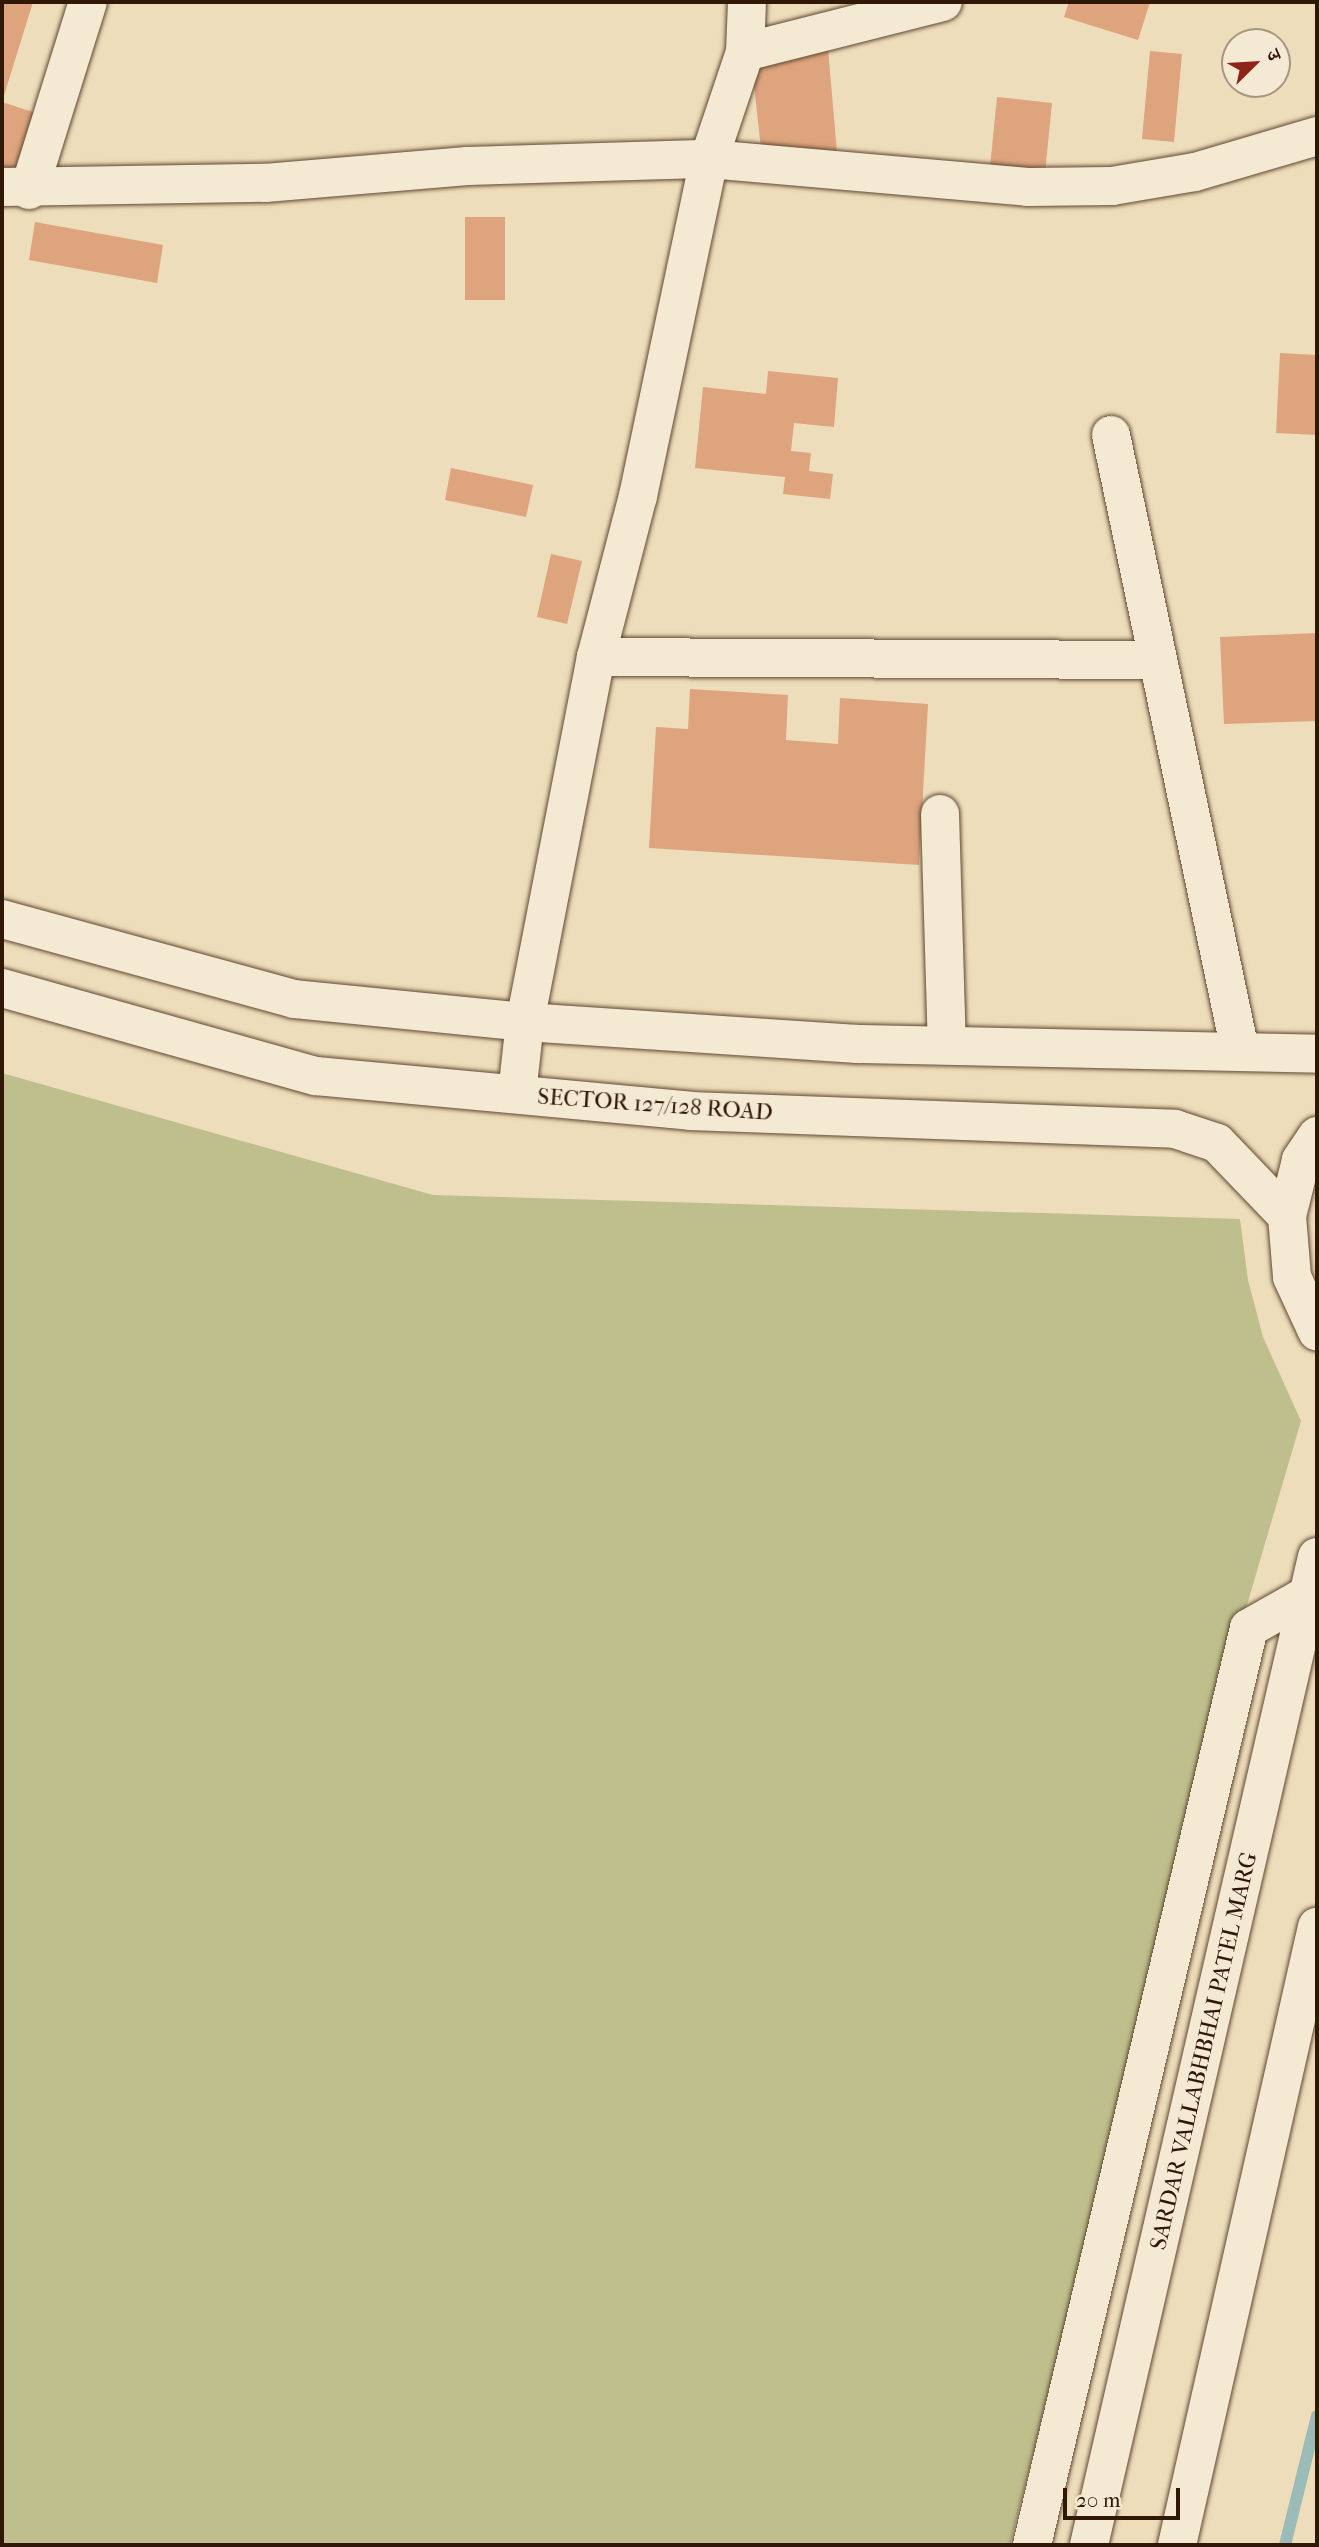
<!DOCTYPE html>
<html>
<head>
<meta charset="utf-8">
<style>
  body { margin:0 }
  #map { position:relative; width:1319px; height:2547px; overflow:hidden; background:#eeddba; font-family:"IM FELL French Canon","Noto Serif Devanagari",serif }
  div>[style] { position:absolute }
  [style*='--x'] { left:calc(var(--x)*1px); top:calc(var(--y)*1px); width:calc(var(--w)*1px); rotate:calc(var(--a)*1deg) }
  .green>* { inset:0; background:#bebf8c }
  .stream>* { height:12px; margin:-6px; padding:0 6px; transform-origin:6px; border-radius:6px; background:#9bbbb6 }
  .building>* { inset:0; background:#dda47e }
  .roads { filter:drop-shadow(0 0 2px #604833) drop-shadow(0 0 2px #604833) }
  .minor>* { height:38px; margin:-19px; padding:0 19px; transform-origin:19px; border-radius:19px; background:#f4e9d2 }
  span { translate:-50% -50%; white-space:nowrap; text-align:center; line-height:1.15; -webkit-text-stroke:5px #f4e9d2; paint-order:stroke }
  .street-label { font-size:23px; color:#301706 }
  .frame { position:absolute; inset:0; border:4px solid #301706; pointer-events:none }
  .north { position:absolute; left:1221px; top:28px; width:70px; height:70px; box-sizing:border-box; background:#f4e9d2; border:2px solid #a69580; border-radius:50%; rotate:66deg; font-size:19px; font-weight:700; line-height:28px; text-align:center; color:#301706 }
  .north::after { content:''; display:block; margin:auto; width:24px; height:32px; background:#8f2418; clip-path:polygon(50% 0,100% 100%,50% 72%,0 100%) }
  .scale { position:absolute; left:1063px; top:2488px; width:117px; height:32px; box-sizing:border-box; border:4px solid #301706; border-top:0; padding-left:9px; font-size:21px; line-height:24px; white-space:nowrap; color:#301706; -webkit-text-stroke:5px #f4e9d2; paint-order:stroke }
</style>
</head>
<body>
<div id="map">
  <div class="green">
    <i style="clip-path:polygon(2px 1073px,433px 1195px,1240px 1219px,1248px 1280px,1263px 1337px,1301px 1421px,1242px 1622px,1010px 2545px,2px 2545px)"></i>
  </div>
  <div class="stream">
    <i style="--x:1285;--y:2545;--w:133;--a:-76.1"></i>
  </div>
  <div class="building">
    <i style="clip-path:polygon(2px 2px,33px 2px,2px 102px,36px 113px,18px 171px,2px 166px)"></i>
    <i style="clip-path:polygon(1069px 2px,1150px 2px,1138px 40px,1064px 17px)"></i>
    <i style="clip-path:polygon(828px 49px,837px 152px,761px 149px,752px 66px)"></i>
    <i style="clip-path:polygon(1150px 51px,1182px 54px,1174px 142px,1142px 139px)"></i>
    <i style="clip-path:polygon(997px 97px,1052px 103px,1045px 173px,990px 167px)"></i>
    <i style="clip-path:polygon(465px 217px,505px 217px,505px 300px,465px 300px)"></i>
    <i style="clip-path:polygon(35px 222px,163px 245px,157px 283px,29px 260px)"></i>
    <i style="clip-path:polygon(1280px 353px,1317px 355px,1317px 435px,1276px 433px)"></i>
    <i style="clip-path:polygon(768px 371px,838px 378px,834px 427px,794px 423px,791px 451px,811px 453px,809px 471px,833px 474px,830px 499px,783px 494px,785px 477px,695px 468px,703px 387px,766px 394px)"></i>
    <i style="clip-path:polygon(451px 468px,533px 485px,526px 517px,445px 500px)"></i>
    <i style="clip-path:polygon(551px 554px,582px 561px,567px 624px,537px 617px)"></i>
    <i style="clip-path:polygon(1317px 633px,1317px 721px,1224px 724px,1220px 637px)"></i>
    <i style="clip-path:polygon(690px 689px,788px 695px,786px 740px,838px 744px,840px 698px,928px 704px,919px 865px,649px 848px,656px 727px,688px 729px)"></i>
  </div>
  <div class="roads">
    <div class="minor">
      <i style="--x:745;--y:52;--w:204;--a:-14.2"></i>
      <i style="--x:2;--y:187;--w:263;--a:-0.9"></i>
      <i style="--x:265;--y:183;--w:203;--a:-4.8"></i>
      <i style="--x:467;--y:166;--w:242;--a:-1.7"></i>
      <i style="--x:709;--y:159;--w:113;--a:-71.4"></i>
      <i style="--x:745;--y:52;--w:50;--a:-87.7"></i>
      <i style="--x:29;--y:190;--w:197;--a:-72.6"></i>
      <i style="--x:1111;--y:435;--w:629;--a:78.17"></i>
      <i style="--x:596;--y:657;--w:560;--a:0.31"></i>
      <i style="--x:940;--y:814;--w:231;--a:88.3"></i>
      <i style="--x:2;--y:919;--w:303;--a:15.3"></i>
      <i style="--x:294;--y:999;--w:232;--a:5.7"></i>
      <i style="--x:525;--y:1022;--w:333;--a:3.8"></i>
      <i style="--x:857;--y:1044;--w:460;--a:1.2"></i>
      <i style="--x:2;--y:988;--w:326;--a:15.7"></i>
      <i style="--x:316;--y:1076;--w:376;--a:5.3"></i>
      <i style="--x:690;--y:1111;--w:485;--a:2.1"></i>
      <i style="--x:1175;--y:1129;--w:44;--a:18.4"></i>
      <i style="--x:1217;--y:1143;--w:101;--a:46.2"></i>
      <i style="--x:517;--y:1094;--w:72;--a:-83.7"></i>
      <i style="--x:525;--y:1022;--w:372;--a:-79"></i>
      <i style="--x:596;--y:657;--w:166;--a:-75.4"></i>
      <i style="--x:638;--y:496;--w:344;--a:-78.1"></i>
      <i style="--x:709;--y:159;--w:320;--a:5"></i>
      <i style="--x:1028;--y:187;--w:84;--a:-0.7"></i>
      <i style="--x:1112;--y:186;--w:84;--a:-9.6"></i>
      <i style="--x:1195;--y:172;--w:127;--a:-16.4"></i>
      <i style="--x:1317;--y:1136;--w:29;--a:124"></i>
      <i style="--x:1301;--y:1160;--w:58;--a:104"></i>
      <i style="--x:1287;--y:1216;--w:61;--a:85.3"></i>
      <i style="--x:1292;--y:1277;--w:60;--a:65.2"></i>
      <i style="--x:1032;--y:2545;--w:942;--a:-76.69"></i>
      <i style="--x:1249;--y:1628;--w:69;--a:-29.5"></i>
      <i style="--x:1089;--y:2545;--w:1014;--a:-77.01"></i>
      <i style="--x:1177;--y:2545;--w:634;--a:-77.24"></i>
    </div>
  </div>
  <div class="street-label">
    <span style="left:655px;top:1105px;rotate:4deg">SECTOR 127/128 ROAD</span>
    <span style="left:1204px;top:2051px;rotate:-77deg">SARDAR VALLABHBHAI PATEL MARG</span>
  </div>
  <div class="frame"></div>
  <div class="north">उ</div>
  <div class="scale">20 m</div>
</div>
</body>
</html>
